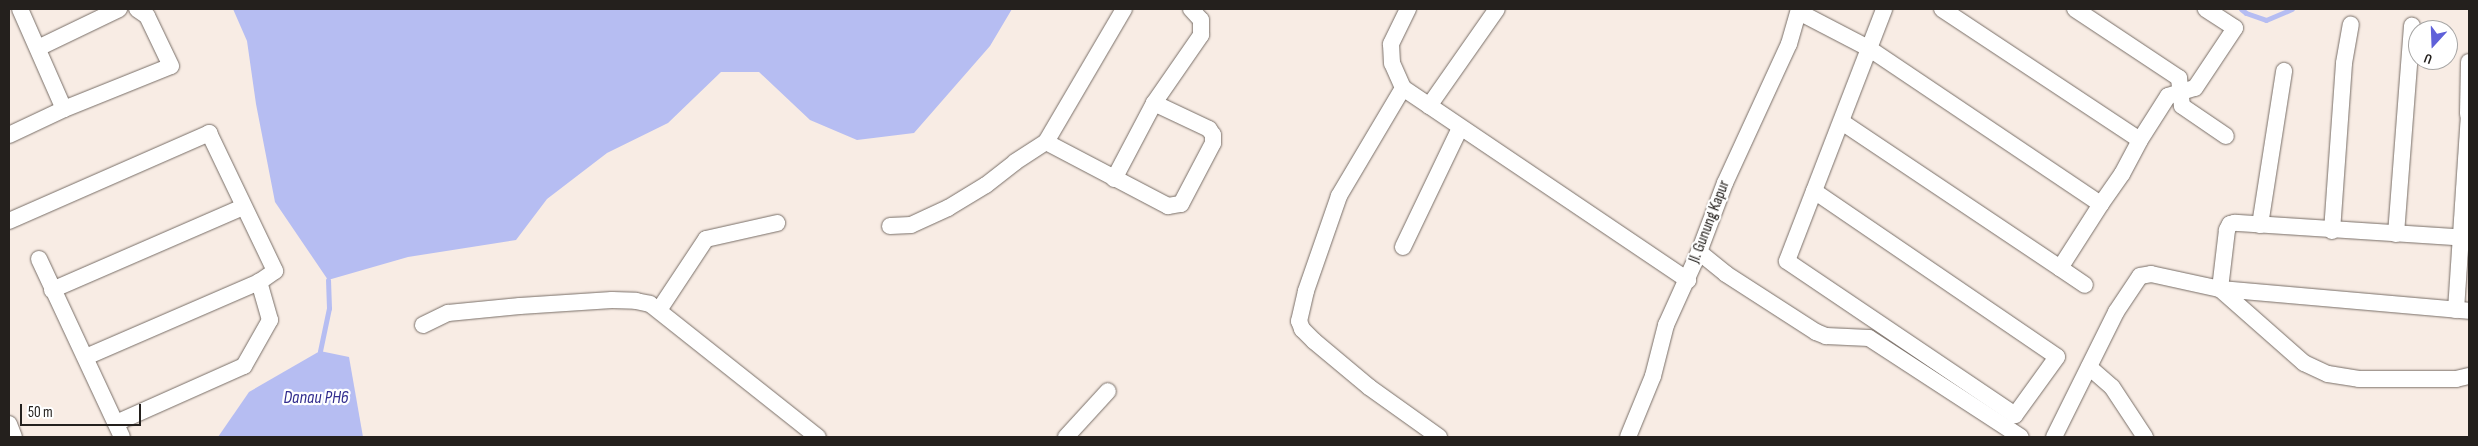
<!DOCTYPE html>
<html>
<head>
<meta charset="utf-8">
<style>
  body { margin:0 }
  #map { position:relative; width:2478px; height:446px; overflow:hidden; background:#f8ece4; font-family:"Sofia Sans Condensed",sans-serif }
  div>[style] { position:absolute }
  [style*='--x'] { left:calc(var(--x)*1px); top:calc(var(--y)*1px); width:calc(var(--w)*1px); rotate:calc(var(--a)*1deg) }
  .water>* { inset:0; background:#b6bdf2 }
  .stream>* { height:5px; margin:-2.5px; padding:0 2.5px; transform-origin:2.5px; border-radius:2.5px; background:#b6bdf2 }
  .roads { filter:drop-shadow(0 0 1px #786e67) drop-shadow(0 0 1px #786e67) }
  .minor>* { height:16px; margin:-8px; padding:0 8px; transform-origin:8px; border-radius:8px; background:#fff }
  span { translate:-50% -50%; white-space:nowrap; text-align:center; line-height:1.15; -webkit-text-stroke:4.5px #fff; paint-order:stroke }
  .street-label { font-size:16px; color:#24201d }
  .water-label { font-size:18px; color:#322d8e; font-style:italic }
  .frame { position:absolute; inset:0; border:10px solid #24201d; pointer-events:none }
  .north { position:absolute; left:2408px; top:20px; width:50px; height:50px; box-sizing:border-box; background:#fff; border:1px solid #a7a6a5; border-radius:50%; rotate:200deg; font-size:14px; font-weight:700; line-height:20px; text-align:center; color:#24201d }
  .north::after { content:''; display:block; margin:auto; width:18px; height:22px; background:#5f61d9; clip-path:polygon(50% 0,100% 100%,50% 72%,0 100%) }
  .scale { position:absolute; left:20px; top:404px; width:121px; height:22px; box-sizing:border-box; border:2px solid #24201d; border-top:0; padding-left:6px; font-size:15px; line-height:18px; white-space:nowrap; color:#24201d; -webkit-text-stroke:4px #fff; paint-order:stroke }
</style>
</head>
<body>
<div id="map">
  <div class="water">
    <i style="clip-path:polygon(233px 9px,1012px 9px,990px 46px,914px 133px,857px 140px,810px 120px,759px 72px,721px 72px,668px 123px,607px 153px,547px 199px,516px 240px,408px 257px,328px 280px,275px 202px,256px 104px,247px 41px)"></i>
    <i style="clip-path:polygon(320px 351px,349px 357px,363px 437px,218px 437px,249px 392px)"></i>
  </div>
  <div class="stream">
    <i style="--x:2241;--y:9;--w:6;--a:39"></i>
    <i style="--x:2246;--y:13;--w:21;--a:19"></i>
    <i style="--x:2266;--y:20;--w:28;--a:-23"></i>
    <i style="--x:320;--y:351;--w:44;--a:-78.2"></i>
    <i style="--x:329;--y:308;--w:28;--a:-92"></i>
  </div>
  <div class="roads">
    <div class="minor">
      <i style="--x:20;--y:9;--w:109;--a:66.3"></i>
      <i style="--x:1408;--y:9;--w:39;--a:116"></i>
      <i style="--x:1391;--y:44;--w:19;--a:87"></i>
      <i style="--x:1392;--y:63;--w:27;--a:66"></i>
      <i style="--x:1403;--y:88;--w:344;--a:34"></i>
      <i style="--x:1942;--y:9;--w:237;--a:33.5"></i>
      <i style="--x:2075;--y:9;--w:125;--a:33.6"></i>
      <i style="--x:2179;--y:78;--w:28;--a:84"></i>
      <i style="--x:2182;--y:106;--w:53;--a:34.3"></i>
      <i style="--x:1799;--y:12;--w:80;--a:27.5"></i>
      <i style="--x:1870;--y:49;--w:278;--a:33.9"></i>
      <i style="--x:2101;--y:204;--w:76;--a:122.6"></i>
      <i style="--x:2060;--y:268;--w:262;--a:-146.2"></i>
      <i style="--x:38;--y:48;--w:90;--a:-25.7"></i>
      <i style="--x:1403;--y:88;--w:126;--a:120.7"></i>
      <i style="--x:1339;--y:196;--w:101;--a:109.2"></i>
      <i style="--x:1306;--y:291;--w:31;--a:103"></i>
      <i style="--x:1299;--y:321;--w:9;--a:69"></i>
      <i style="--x:1302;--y:329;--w:17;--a:45"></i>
      <i style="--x:1314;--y:341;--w:72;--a:39.9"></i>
      <i style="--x:1369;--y:387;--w:86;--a:35.5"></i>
      <i style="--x:1429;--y:106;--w:118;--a:-55"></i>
      <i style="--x:2468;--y:114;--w:52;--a:-88.9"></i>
      <i style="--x:9;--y:135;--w:61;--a:-25.3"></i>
      <i style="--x:64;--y:109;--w:115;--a:-21.9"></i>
      <i style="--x:171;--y:66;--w:55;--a:-115.6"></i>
      <i style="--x:147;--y:16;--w:12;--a:-145"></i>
      <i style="--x:1046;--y:142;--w:138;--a:27.7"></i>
      <i style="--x:1168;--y:206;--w:13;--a:-9"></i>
      <i style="--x:1181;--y:204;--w:69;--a:-62.3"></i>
      <i style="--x:1213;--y:143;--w:8;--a:-90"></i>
      <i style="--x:1213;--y:135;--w:7;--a:-124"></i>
      <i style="--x:1209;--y:129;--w:61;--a:-154.7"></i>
      <i style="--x:1154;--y:103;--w:83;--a:-55.3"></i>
      <i style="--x:1201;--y:35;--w:15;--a:-90"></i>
      <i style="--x:1201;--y:20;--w:15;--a:-132"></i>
      <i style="--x:1114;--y:179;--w:86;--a:-62.2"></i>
      <i style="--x:1814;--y:191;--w:294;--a:34.3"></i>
      <i style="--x:2057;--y:357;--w:72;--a:125.9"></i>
      <i style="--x:2015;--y:415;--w:275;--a:-146"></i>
      <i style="--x:1787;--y:261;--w:270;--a:-68.9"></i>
      <i style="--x:2101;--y:204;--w:37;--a:-55"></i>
      <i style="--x:2122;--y:174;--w:38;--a:-62"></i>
      <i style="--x:2140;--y:140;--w:52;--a:-57.5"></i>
      <i style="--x:2168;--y:96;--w:28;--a:-17"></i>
      <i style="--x:2195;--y:88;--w:72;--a:-56.3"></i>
      <i style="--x:2235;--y:28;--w:35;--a:-147"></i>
      <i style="--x:9;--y:221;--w:219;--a:-23.7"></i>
      <i style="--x:209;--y:133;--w:153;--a:64.4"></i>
      <i style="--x:275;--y:271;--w:19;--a:145"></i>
      <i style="--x:259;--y:282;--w:189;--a:156.6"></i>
      <i style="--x:2260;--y:225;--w:156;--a:-81.1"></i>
      <i style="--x:890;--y:226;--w:21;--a:-3"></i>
      <i style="--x:911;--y:225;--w:41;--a:-24.7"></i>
      <i style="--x:948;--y:208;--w:44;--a:-31.2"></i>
      <i style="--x:986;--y:185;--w:37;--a:-38"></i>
      <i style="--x:1015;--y:162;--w:37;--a:-33"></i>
      <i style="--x:1046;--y:142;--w:154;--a:-59.6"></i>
      <i style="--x:2332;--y:231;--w:168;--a:-85.9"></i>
      <i style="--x:2344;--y:63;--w:39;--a:-80"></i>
      <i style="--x:2396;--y:234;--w:209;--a:-85.6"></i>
      <i style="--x:2469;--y:238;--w:235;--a:-176.3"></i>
      <i style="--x:2234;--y:223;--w:4;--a:166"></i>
      <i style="--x:2230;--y:224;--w:7;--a:117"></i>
      <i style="--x:2227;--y:230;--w:59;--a:96.8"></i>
      <i style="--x:2220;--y:289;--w:112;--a:41.4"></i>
      <i style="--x:2304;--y:363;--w:26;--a:25"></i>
      <i style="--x:2328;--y:374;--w:31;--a:9"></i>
      <i style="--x:2359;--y:379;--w:97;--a:0"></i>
      <i style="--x:2456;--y:379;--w:13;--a:-13"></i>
      <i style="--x:1403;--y:247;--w:132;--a:-64.4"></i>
      <i style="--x:1699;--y:252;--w:35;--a:39"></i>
      <i style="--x:1726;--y:274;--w:107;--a:32.8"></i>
      <i style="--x:1816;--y:332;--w:11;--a:22"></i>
      <i style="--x:1826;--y:336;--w:43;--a:2.7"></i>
      <i style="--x:1869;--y:338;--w:181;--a:33.1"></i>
      <i style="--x:39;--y:259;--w:196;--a:65"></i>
      <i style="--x:2060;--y:268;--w:30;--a:34"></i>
      <i style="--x:52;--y:290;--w:208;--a:-23.5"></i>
      <i style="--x:659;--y:310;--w:85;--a:-56.5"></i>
      <i style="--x:706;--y:239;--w:73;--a:-12.7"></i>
      <i style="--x:2456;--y:310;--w:196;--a:-86.2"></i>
      <i style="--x:423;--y:325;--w:28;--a:-26"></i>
      <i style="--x:448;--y:313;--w:72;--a:-5.6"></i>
      <i style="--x:520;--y:306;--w:92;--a:-3.7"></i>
      <i style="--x:612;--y:300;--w:24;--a:2"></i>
      <i style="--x:636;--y:301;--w:14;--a:12"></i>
      <i style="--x:650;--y:304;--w:214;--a:38.4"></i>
      <i style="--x:2089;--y:367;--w:30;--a:41"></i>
      <i style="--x:2112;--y:387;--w:60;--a:56.6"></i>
      <i style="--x:116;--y:423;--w:140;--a:-24"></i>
      <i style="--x:244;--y:366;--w:53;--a:-60.5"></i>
      <i style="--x:270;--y:320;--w:40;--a:-106"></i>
      <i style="--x:9;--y:424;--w:14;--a:69"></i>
      <i style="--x:1066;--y:437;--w:62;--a:-47.6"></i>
      <i style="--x:1628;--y:437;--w:66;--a:-67.7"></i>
      <i style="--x:1653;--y:376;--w:53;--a:-75.7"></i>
      <i style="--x:1666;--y:325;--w:80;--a:-65.7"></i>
      <i style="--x:1699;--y:252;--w:74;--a:-69.4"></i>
      <i style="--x:1725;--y:183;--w:153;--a:-65.3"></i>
      <i style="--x:1789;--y:44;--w:36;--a:-74"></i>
      <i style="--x:2054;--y:437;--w:140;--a:-63.6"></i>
      <i style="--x:2116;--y:312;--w:43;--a:-56.3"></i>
      <i style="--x:2140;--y:276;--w:11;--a:-10"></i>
      <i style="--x:2151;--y:274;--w:71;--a:12.3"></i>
      <i style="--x:2220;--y:289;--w:250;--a:5"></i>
    </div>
  </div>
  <div class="street-label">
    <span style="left:1710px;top:222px;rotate:-69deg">Jl. Gunung Kapur</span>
  </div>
  <div class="water-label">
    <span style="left:316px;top:398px">Danau PH6</span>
  </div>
  <div class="frame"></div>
  <div class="north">U</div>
  <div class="scale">50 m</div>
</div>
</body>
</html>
